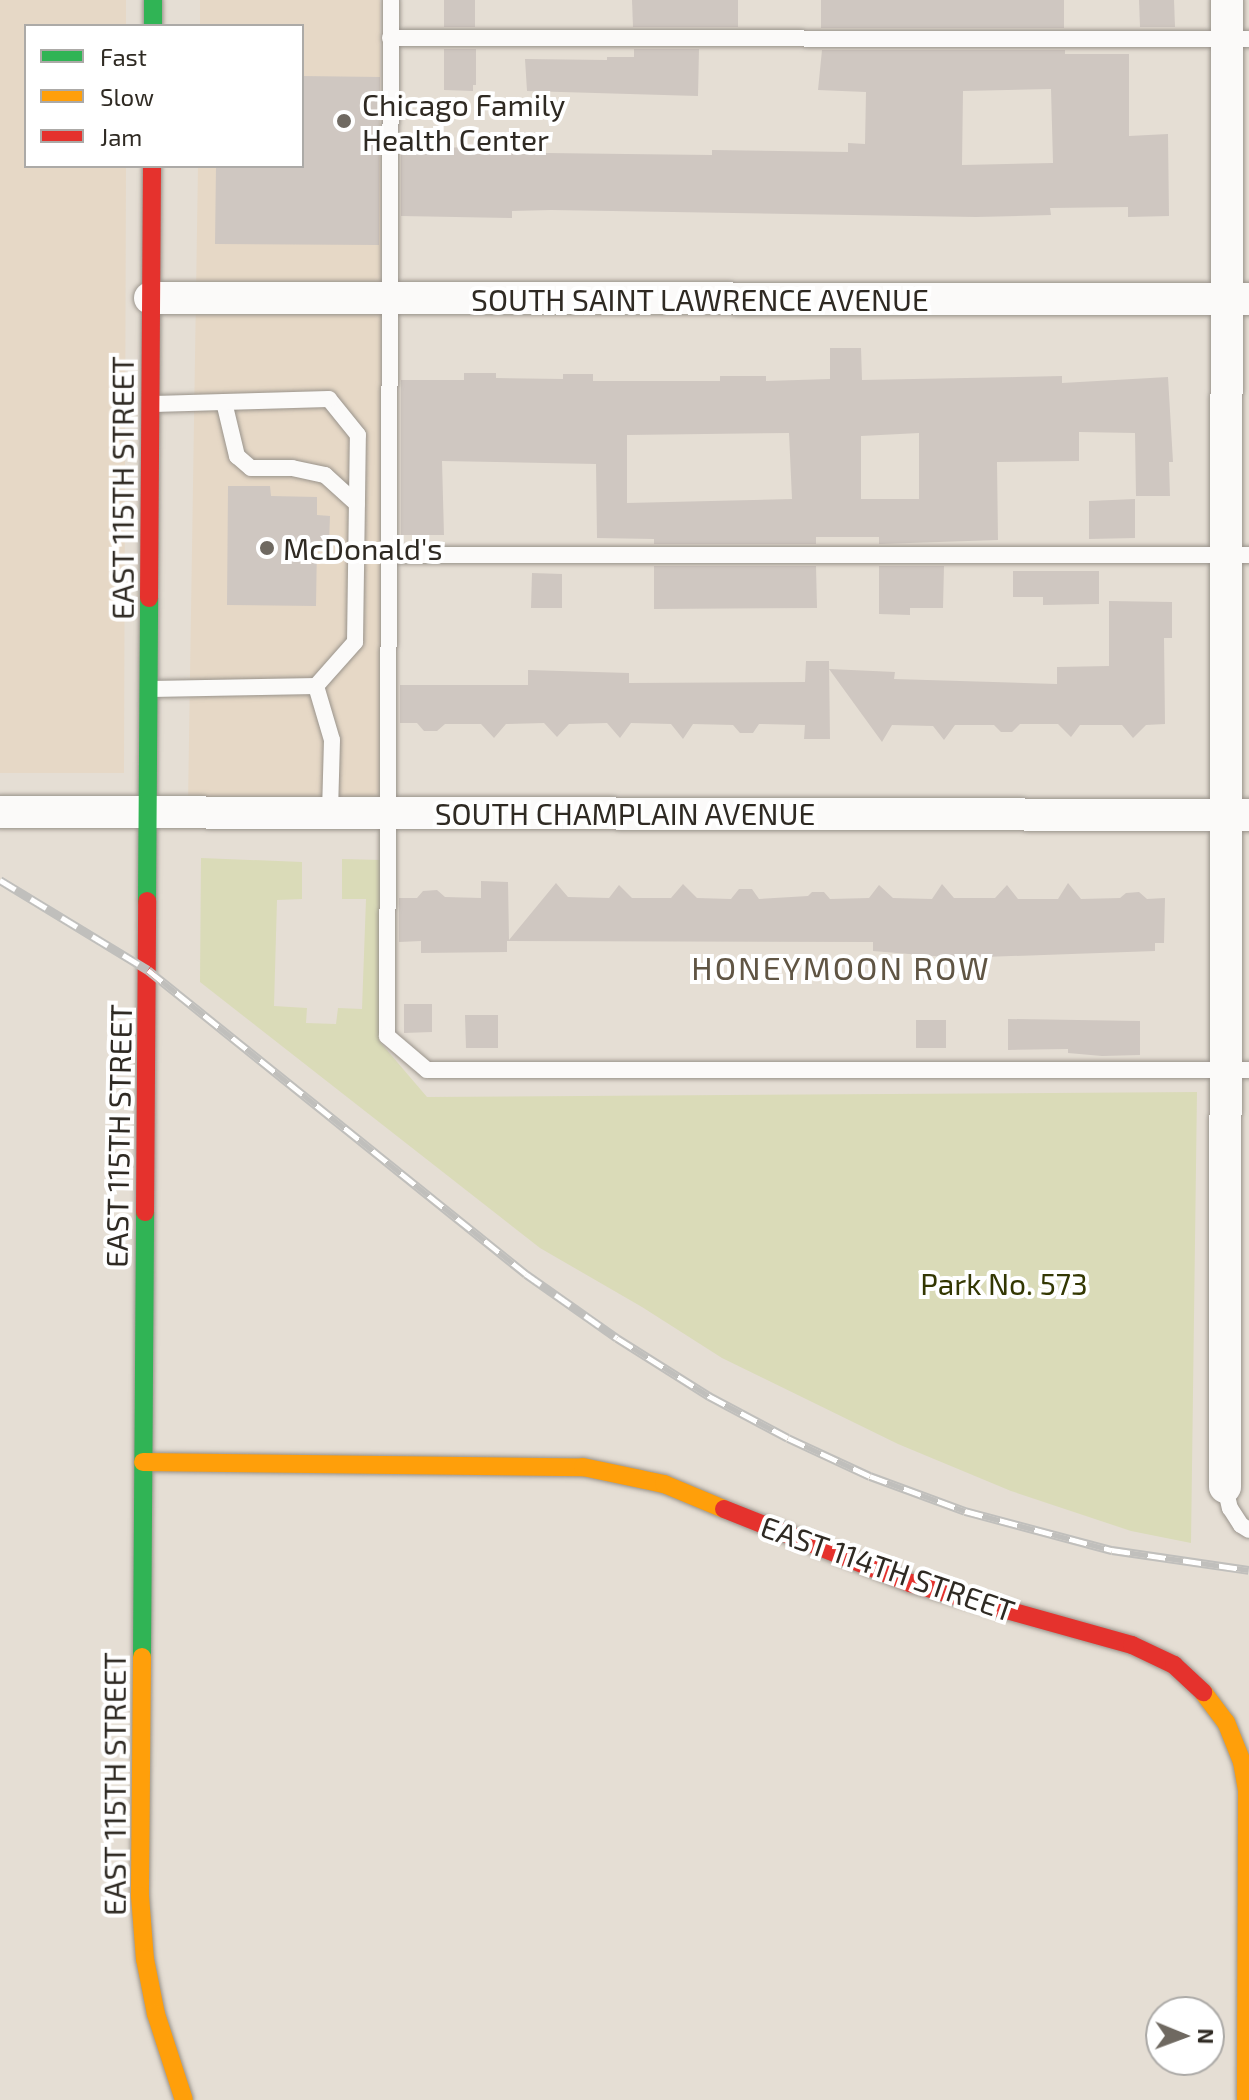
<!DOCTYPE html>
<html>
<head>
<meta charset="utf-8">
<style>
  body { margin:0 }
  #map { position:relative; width:1249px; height:2100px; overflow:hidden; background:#e5ded4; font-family:"Exo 2",sans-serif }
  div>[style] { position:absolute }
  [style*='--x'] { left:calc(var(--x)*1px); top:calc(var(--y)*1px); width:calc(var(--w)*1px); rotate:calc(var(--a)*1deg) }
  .built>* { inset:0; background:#e6d8c6 }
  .green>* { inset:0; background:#dadbb8 }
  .building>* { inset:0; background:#cfc7c1 }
  .roads { filter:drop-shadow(0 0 2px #99938b) drop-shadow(0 0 2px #99938b) }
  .lane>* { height:16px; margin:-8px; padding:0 8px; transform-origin:8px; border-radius:8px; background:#fbfaf9 }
  .street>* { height:32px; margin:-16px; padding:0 16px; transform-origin:16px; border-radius:16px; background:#fbfaf9 }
  .fast>* { height:18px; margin:-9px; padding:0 9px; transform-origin:9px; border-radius:9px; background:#30b455 }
  .slow>* { height:18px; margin:-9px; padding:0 9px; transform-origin:9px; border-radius:9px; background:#ff9f0a }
  .jam>* { height:18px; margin:-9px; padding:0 9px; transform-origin:9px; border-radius:9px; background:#e5322d }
  .rail>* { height:9px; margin-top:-4.5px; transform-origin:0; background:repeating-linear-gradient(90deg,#fff 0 18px,#c0bfbc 0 36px); box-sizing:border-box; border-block:2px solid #c0bfbc }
  .dots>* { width:22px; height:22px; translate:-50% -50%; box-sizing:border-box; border:4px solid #fff; border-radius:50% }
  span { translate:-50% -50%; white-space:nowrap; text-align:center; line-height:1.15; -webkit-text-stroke:8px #fff; paint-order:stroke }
  .poi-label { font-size:30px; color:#2f2a23 }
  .left { translate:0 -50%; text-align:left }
  .street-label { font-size:30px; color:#2f2a23 }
  .park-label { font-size:30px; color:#333702 }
  .neighbourhood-label { font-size:32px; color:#605544; letter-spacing:2px }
  .legend { position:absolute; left:24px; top:24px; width:280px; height:144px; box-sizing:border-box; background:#fff; border:2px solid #acaaa7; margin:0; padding:10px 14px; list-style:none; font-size:24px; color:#2f2a23 }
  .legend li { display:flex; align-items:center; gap:16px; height:40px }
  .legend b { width:40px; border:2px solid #acaaa7 }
  .north { position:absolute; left:1145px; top:1996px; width:80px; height:80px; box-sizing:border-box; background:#fff; border:2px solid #acaaa7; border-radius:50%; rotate:91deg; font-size:22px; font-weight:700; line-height:32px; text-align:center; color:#2f2a23 }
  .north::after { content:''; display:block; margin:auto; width:28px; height:36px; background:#6f6961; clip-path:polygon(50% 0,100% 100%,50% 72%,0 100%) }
</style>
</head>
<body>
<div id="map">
  <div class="built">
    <i style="clip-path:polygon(0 0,126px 0,126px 26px,26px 26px,26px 166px,126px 166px,124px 773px,0 773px)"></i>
    <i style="clip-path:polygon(200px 0,380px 0,382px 804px,188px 804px,198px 166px,302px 166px,302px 26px,200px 26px)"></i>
  </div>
  <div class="green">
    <i style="clip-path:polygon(201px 858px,302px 862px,302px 899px,277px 900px,274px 1006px,307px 1008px,306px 1023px,336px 1024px,338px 1008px,362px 1009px,366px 899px,342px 899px,342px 859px,382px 860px,380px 1042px,427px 1097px,1197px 1092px,1191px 1543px,1131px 1531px,1011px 1491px,898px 1444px,722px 1358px,642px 1307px,540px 1248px,200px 982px)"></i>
  </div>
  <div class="building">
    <i style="clip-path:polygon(444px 0,475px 0,475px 27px,444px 27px)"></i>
    <i style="clip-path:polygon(632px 0,738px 0,738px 27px,633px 27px)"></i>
    <i style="clip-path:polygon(821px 0,1064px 0,1064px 28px,821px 28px)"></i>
    <i style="clip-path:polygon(1139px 0,1174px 0,1175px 27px,1140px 27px)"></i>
    <i style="clip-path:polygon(444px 49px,476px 49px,476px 85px,473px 85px,473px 91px,444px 90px)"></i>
    <i style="clip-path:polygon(634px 49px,699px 49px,698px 96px,527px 91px,525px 59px,607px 60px,607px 57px,634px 57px)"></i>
    <i style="clip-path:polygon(evenodd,822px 50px,1065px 50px,1065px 54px,1129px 54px,1129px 136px,1168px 134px,1169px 216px,1128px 217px,1128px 207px,1050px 208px,1051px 215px,976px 217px,551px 210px,512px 211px,512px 218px,401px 216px,401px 151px,477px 146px,478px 152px,626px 154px,712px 155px,712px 150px,848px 152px,848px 143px,865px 144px,866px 92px,818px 90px,822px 50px,1051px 89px,1053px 163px,962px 165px,963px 91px,1051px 89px)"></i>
    <i style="clip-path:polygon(302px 76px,380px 77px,379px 245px,215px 244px,216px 166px,302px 166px)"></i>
    <i style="clip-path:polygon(evenodd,830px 348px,861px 348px,862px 380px,1062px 376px,1062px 383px,1168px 377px,1173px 462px,1169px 462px,1170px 496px,1136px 496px,1135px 433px,1079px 432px,1079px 461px,997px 462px,998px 540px,879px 544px,879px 537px,816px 537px,816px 544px,654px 544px,654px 539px,597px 538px,596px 464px,442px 461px,444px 535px,401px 535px,401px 380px,464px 380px,464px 373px,496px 373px,496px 378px,563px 379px,563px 374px,593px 374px,593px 381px,720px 381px,720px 376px,766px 376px,766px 381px,830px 379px,830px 348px,789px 433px,792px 499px,627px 503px,627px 435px,789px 433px,830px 348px,919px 433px,919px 499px,861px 499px,861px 436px,919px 433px)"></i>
    <i style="clip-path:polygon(228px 486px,270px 486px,271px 496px,317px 497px,317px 515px,330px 516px,329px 543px,317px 544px,316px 606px,227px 605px)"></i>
    <i style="clip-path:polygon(1135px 499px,1135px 538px,1089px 539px,1089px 501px)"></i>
    <i style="clip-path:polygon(654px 566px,816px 566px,817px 608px,654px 609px)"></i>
    <i style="clip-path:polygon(879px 566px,944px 566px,943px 608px,910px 608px,910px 615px,879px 614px)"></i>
    <i style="clip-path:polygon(1013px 571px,1099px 571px,1099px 604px,1043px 605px,1043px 597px,1013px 597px)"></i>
    <i style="clip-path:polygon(532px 573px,562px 574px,562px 608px,531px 608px)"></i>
    <i style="clip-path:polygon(1109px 601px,1172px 602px,1172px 638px,1164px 638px,1165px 724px,1146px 725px,1133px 738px,1122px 725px,1080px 725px,1071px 737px,1058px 724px,1020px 724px,1012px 732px,1001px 732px,994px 725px,955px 725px,944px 740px,933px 726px,892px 725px,882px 742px,829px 669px,895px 672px,894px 679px,1057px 684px,1057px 667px,1109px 666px)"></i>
    <i style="clip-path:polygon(806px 661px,829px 661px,830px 739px,804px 739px,805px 725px,759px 724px,753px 733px,740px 733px,733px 725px,693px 724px,683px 739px,671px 724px,631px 723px,620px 738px,607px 723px,569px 724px,557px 737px,544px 723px,506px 724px,494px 738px,481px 724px,445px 724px,437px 731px,424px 731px,417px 723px,400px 723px,400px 685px,528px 685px,528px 670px,629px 673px,629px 683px,805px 682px)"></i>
    <i style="clip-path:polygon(481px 881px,508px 882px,509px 940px,556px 883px,568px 897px,609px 898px,619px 885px,632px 898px,671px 898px,683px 884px,697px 898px,731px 899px,739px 889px,752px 889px,759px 899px,808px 896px,812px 892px,824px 892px,830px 899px,869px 898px,879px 885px,893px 898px,932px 899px,942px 884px,954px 898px,995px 898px,1007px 885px,1018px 899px,1058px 899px,1068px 883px,1081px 899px,1120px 898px,1126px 893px,1139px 892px,1147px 899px,1165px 898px,1164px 943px,1155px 943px,1155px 951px,957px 958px,873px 951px,873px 942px,507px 941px,507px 952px,421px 953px,421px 941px,399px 942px,399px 898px,417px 898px,423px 891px,437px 890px,445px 897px,481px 898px)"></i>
    <i style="clip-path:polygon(404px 1004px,432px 1004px,432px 1032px,404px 1033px)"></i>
    <i style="clip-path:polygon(465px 1015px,498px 1015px,498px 1048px,466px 1048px)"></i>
    <i style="clip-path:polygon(1008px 1019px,1140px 1021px,1140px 1055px,1102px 1056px,1068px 1053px,1068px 1049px,1008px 1050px)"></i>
    <i style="clip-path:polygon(916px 1020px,946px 1020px,946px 1048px,916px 1048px)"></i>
  </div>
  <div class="roads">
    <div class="lane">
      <i style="--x:391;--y:0;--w:1036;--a:90.22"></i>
      <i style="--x:387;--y:1036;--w:52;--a:40.4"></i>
      <i style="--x:427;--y:1070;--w:822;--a:0"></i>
      <i style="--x:390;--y:38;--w:859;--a:0.07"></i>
      <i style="--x:224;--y:402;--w:56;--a:76.5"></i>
      <i style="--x:237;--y:456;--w:18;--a:41"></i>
      <i style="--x:251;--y:468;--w:41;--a:0"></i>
      <i style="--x:292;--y:468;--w:34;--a:12"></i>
      <i style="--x:325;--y:475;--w:43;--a:42.2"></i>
      <i style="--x:389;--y:555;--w:860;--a:0"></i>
      <i style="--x:316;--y:686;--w:56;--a:73.5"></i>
      <i style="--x:332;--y:740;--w:72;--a:91.6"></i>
      <i style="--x:151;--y:689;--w:165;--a:-1"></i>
      <i style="--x:316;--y:686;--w:59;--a:-48.4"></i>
      <i style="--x:355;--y:642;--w:207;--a:-89.2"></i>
      <i style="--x:358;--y:435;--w:46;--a:-128.9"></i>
      <i style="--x:329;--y:399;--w:176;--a:178.4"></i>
      <i style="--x:1225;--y:1487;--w:22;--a:77"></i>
      <i style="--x:1230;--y:1508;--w:20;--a:57"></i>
      <i style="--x:1241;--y:1525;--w:9;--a:32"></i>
    </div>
    <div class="street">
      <i style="--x:150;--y:298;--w:1099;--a:0.05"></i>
      <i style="--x:0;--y:812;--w:1249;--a:0.14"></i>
      <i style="--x:1225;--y:1487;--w:1487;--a:-89.92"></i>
    </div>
    <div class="fast">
      <i style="--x:153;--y:0;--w:26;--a:90"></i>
      <i style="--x:147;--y:901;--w:303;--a:-89.6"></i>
      <i style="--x:142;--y:1657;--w:445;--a:-89.6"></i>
    </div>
    <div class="slow">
      <i style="--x:143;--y:1462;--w:440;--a:0.7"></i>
      <i style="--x:583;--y:1467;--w:83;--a:11.9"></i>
      <i style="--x:664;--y:1484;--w:65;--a:22.6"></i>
      <i style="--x:142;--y:1657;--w:239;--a:90.5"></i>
      <i style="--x:140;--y:1896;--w:63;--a:85.5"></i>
      <i style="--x:145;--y:1959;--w:56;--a:78.7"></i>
      <i style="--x:156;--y:2014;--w:90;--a:72"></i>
      <i style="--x:1203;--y:1692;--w:38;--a:53"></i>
      <i style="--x:1226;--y:1722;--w:43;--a:68.2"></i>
      <i style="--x:1242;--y:1762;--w:29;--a:80"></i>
      <i style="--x:1247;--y:1791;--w:309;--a:90.2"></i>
    </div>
    <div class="jam">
      <i style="--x:149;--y:598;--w:432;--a:-89.6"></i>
      <i style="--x:145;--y:1212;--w:311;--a:-89.6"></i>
      <i style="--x:724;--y:1509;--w:200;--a:21.7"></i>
      <i style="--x:910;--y:1583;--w:230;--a:15.6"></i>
      <i style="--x:1132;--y:1645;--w:47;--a:25.5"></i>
      <i style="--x:1174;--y:1665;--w:40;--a:43"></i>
    </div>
  </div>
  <div class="rail">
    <i style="--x:0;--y:880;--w:173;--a:31.3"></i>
    <i style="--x:148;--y:970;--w:485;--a:38.8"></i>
    <i style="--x:526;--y:1274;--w:111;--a:35.1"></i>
    <i style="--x:617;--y:1338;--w:109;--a:32.2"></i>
    <i style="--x:709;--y:1396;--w:89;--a:28"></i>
    <i style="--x:788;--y:1438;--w:90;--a:24.9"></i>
    <i style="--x:870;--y:1476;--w:101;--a:20.2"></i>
    <i style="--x:965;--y:1511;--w:152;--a:14.9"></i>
    <i style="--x:1112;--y:1550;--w:138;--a:8.3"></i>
  </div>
  <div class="dots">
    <i style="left:344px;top:121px;background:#6f6961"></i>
    <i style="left:267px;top:548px;background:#6f6961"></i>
  </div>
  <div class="poi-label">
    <span class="left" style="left:362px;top:121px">Chicago Family<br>Health Center</span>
    <span class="left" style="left:283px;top:548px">McDonald's</span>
  </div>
  <div class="street-label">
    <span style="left:700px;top:299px">SOUTH SAINT LAWRENCE AVENUE</span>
    <span style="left:122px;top:488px;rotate:-90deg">EAST 115TH STREET</span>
    <span style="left:625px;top:813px">SOUTH CHAMPLAIN AVENUE</span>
    <span style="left:118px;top:1136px;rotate:-89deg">EAST 115TH STREET</span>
    <span style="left:888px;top:1568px;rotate:19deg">EAST 114TH STREET</span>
    <span style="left:114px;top:1784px;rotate:-90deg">EAST 115TH STREET</span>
  </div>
  <div class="park-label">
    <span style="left:1004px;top:1283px">Park No. 573</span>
  </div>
  <div class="neighbourhood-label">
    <span style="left:841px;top:967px">HONEYMOON ROW</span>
  </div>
  <ul class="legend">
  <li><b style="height:10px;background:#30b455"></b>Fast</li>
  <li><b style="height:10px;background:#ff9f0a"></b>Slow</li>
  <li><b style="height:10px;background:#e5322d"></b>Jam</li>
  </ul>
  <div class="north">N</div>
</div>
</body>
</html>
